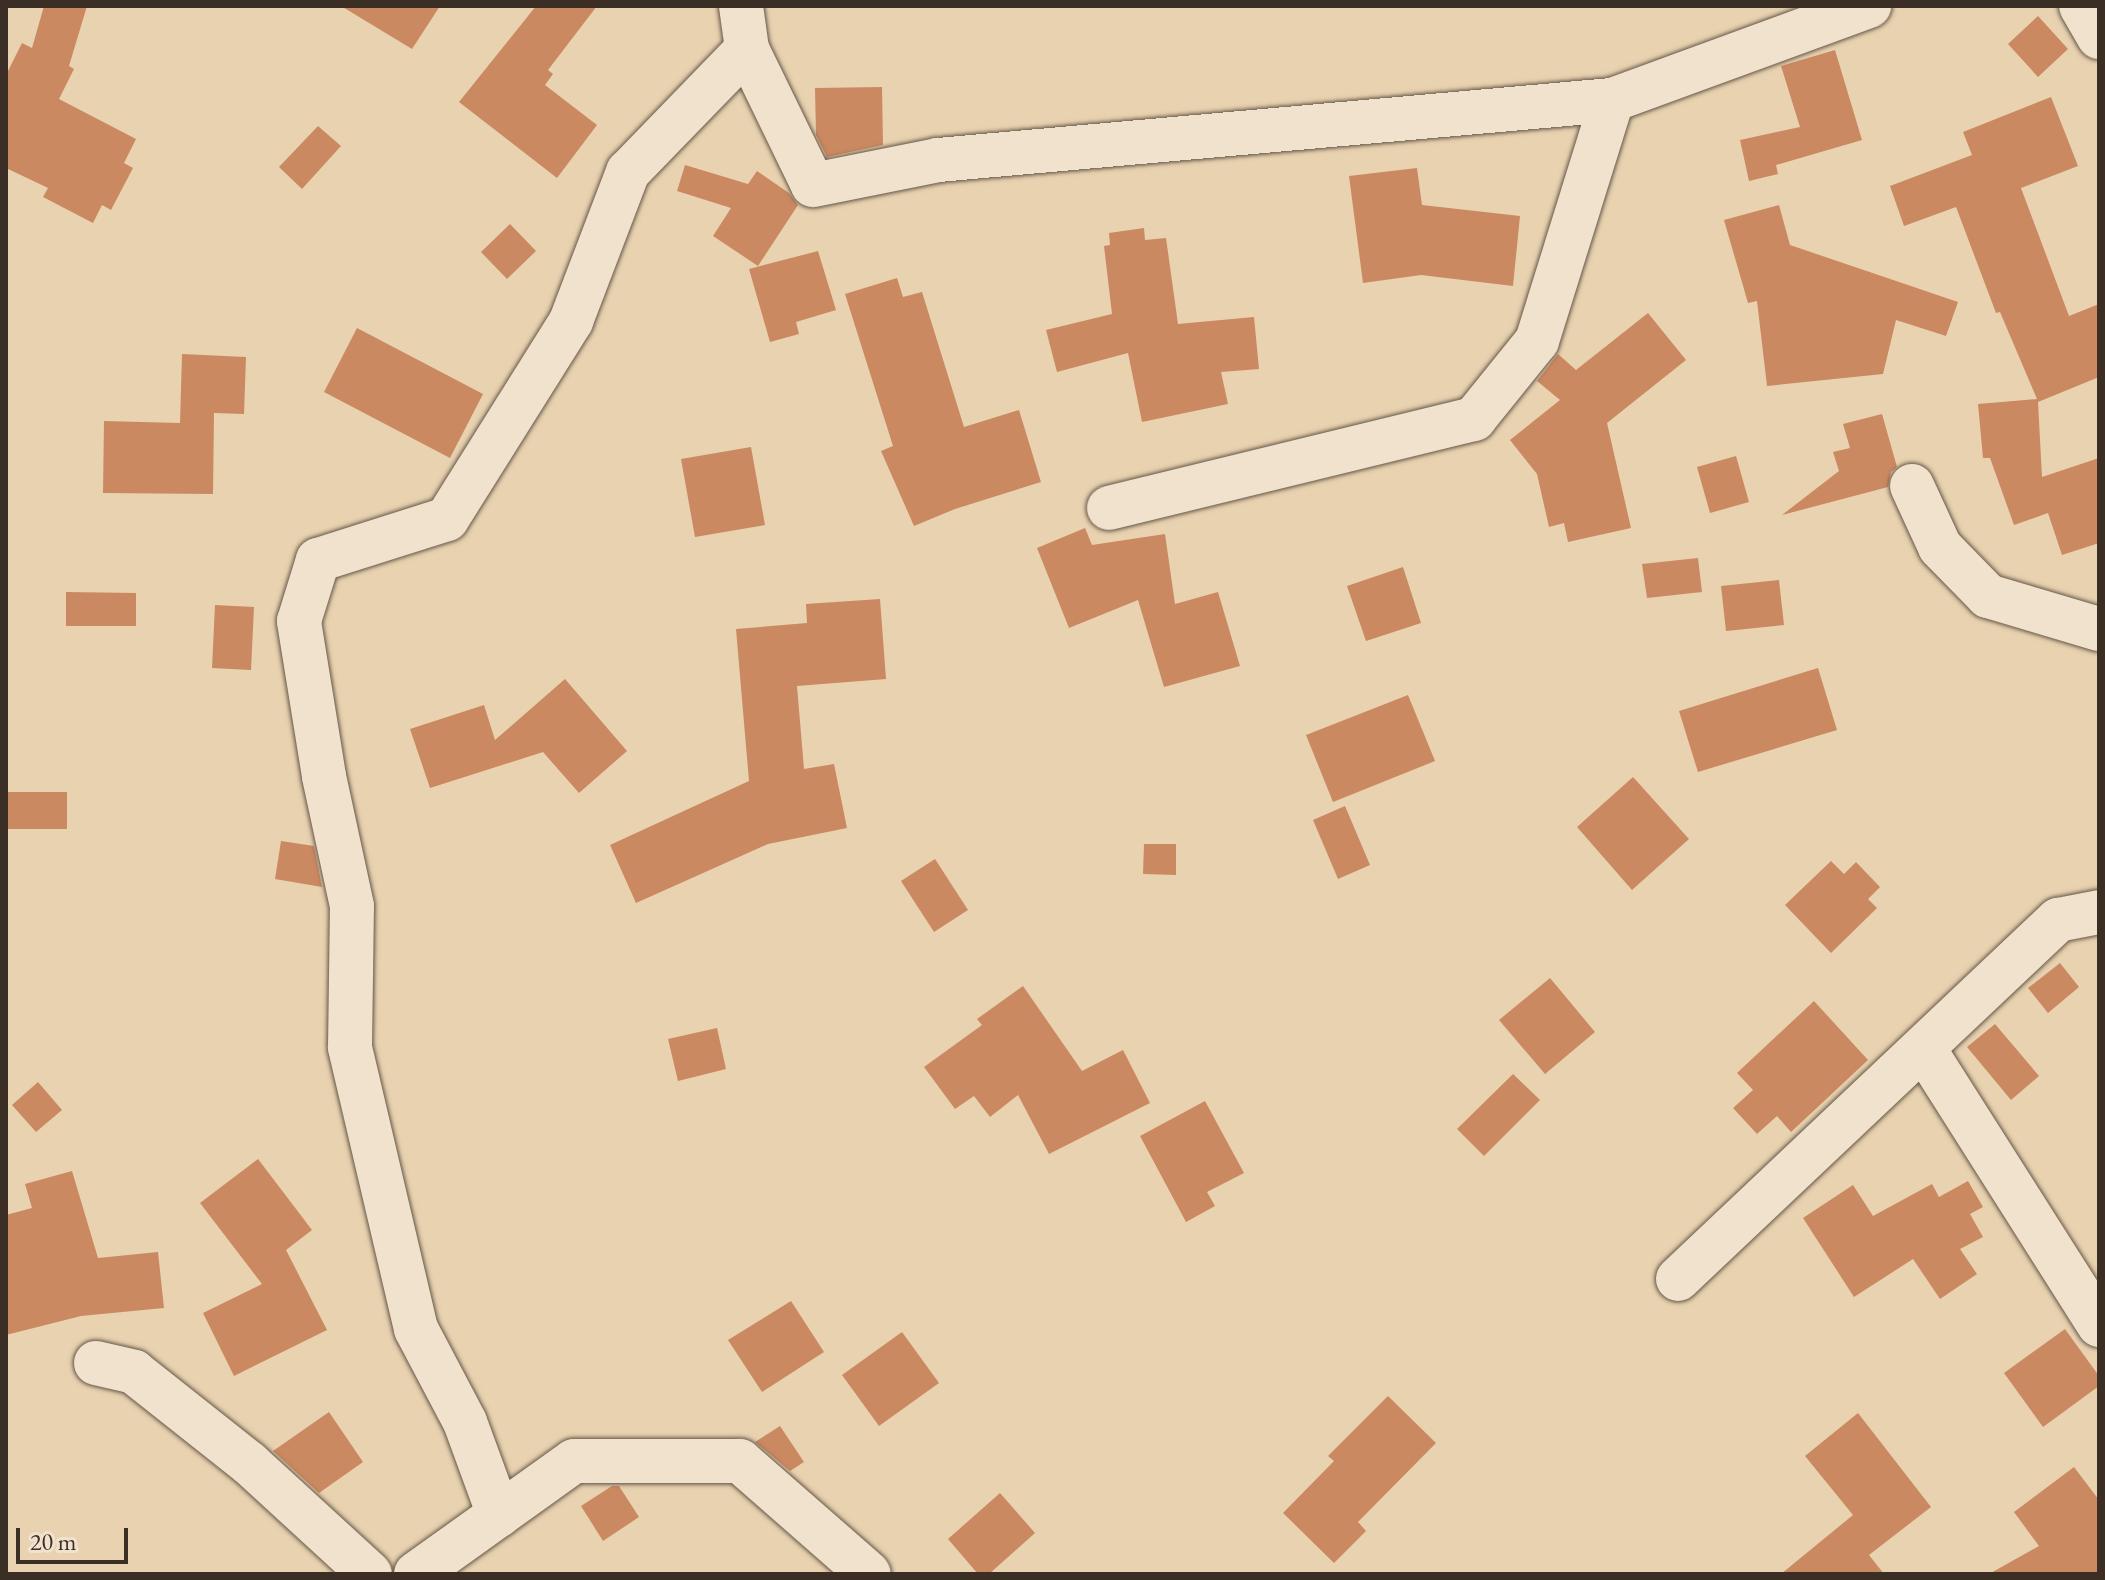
<!DOCTYPE html>
<html>
<head>
<meta charset="utf-8">
<style>
  body { margin:0 }
  #map { position:relative; width:2105px; height:1580px; overflow:hidden; background:#e8d2b0; font-family:"EB Garamond",serif }
  div>[style] { position:absolute }
  [style*='--x'] { left:calc(var(--x)*1px); top:calc(var(--y)*1px); width:calc(var(--w)*1px); rotate:calc(var(--a)*1deg) }
  .building>* { inset:0; background:#cb8961 }
  .roads { filter:drop-shadow(0 0 2px #665747) drop-shadow(0 0 2px #665747) }
  .minor>* { height:44px; margin:-22px; padding:0 22px; transform-origin:22px; border-radius:22px; background:#f0e2cc }
  span { translate:-50% -50%; white-space:nowrap; text-align:center; line-height:1.15; -webkit-text-stroke:6px #f0e2cc; paint-order:stroke }
  .frame { position:absolute; inset:0; border:8px solid #3b2e24; pointer-events:none }
  .scale { position:absolute; left:16px; top:1528px; width:112px; height:36px; box-sizing:border-box; border:4px solid #3b2e24; border-top:0; padding-left:10px; font-size:24px; line-height:28px; white-space:nowrap; color:#3b2e24; -webkit-text-stroke:6px #f0e2cc; paint-order:stroke }
</style>
</head>
<body>
<div id="map">
  <div class="building">
    <i style="clip-path:polygon(44px 6px,87px 6px,69px 66px,74px 69px,59px 99px,136px 139px,124px 163px,133px 168px,111px 210px,102px 205px,93px 223px,43px 197px,48px 188px,6px 168px,6px 75px,22px 43px,32px 48px)"></i>
    <i style="clip-path:polygon(341px 6px,440px 6px,412px 49px)"></i>
    <i style="clip-path:polygon(536px 6px,597px 6px,548px 70px,553px 74px,545px 85px,597px 125px,557px 178px,459px 102px)"></i>
    <i style="clip-path:polygon(2038px 16px,2068px 49px,2038px 77px,2008px 44px)"></i>
    <i style="clip-path:polygon(1835px 50px,1862px 140px,1776px 165px,1778px 174px,1749px 181px,1740px 140px,1800px 127px,1781px 66px)"></i>
    <i style="clip-path:polygon(882px 87px,883px 145px,827px 157px,816px 135px,815px 88px)"></i>
    <i style="clip-path:polygon(2051px 97px,2078px 166px,2021px 188px,2069px 316px,2099px 304px,2099px 377px,2038px 402px,2042px 477px,2099px 458px,2099px 543px,2062px 555px,2048px 513px,2014px 525px,1990px 458px,1983px 458px,1978px 404px,2037px 399px,2000px 312px,1996px 313px,1956px 207px,1904px 226px,1890px 186px,1972px 155px,1963px 132px)"></i>
    <i style="clip-path:polygon(318px 126px,341px 146px,302px 189px,279px 167px)"></i>
    <i style="clip-path:polygon(685px 165px,748px 184px,757px 171px,789px 193px,798px 205px,758px 266px,713px 236px,731px 208px,677px 191px)"></i>
    <i style="clip-path:polygon(1417px 168px,1422px 205px,1520px 216px,1513px 286px,1421px 275px,1363px 283px,1349px 176px)"></i>
    <i style="clip-path:polygon(1779px 205px,1790px 245px,1958px 302px,1946px 336px,1896px 320px,1883px 374px,1767px 386px,1757px 301px,1748px 303px,1724px 220px)"></i>
    <i style="clip-path:polygon(510px 224px,536px 251px,507px 279px,481px 252px)"></i>
    <i style="clip-path:polygon(1144px 228px,1145px 240px,1166px 238px,1178px 324px,1254px 317px,1259px 369px,1221px 372px,1228px 404px,1142px 422px,1128px 353px,1057px 372px,1046px 330px,1112px 314px,1104px 246px,1110px 245px,1109px 233px)"></i>
    <i style="clip-path:polygon(818px 251px,836px 310px,796px 322px,799px 334px,770px 342px,749px 269px)"></i>
    <i style="clip-path:polygon(897px 278px,903px 297px,922px 292px,964px 427px,1019px 410px,1041px 482px,955px 509px,914px 526px,881px 451px,893px 446px,845px 294px)"></i>
    <i style="clip-path:polygon(1648px 313px,1686px 360px,1607px 423px,1631px 528px,1568px 542px,1564px 523px,1549px 527px,1537px 474px,1510px 440px,1560px 400px,1537px 381px,1558px 354px,1576px 370px)"></i>
    <i style="clip-path:polygon(357px 328px,483px 394px,450px 458px,324px 392px)"></i>
    <i style="clip-path:polygon(182px 354px,246px 357px,244px 414px,214px 413px,213px 494px,103px 493px,104px 421px,180px 423px)"></i>
    <i style="clip-path:polygon(1882px 414px,1897px 467px,1891px 472px,1888px 487px,1782px 515px,1839px 471px,1833px 452px,1850px 448px,1843px 424px)"></i>
    <i style="clip-path:polygon(751px 447px,765px 525px,695px 537px,681px 459px)"></i>
    <i style="clip-path:polygon(1736px 456px,1749px 502px,1710px 513px,1697px 467px)"></i>
    <i style="clip-path:polygon(1085px 528px,1092px 545px,1165px 534px,1175px 604px,1218px 592px,1240px 666px,1164px 687px,1138px 600px,1069px 628px,1037px 548px)"></i>
    <i style="clip-path:polygon(1698px 558px,1702px 592px,1647px 598px,1642px 564px)"></i>
    <i style="clip-path:polygon(1403px 567px,1421px 623px,1366px 641px,1347px 586px)"></i>
    <i style="clip-path:polygon(1779px 580px,1784px 625px,1726px 631px,1721px 586px)"></i>
    <i style="clip-path:polygon(66px 592px,136px 593px,136px 626px,66px 626px)"></i>
    <i style="clip-path:polygon(880px 599px,886px 679px,797px 686px,804px 769px,834px 764px,847px 828px,768px 844px,636px 903px,610px 845px,749px 781px,736px 629px,807px 623px,806px 604px)"></i>
    <i style="clip-path:polygon(215px 605px,254px 607px,251px 670px,212px 668px)"></i>
    <i style="clip-path:polygon(1818px 668px,1837px 730px,1698px 772px,1679px 711px)"></i>
    <i style="clip-path:polygon(565px 679px,627px 751px,579px 793px,543px 752px,430px 788px,410px 729px,484px 705px,495px 740px)"></i>
    <i style="clip-path:polygon(1408px 695px,1435px 761px,1333px 802px,1306px 735px)"></i>
    <i style="clip-path:polygon(1633px 777px,1689px 839px,1632px 890px,1577px 827px)"></i>
    <i style="clip-path:polygon(6px 792px,67px 792px,67px 829px,6px 829px)"></i>
    <i style="clip-path:polygon(1345px 806px,1370px 865px,1338px 879px,1313px 820px)"></i>
    <i style="clip-path:polygon(281px 841px,314px 846px,322px 887px,275px 879px)"></i>
    <i style="clip-path:polygon(1144px 844px,1176px 844px,1176px 875px,1143px 874px)"></i>
    <i style="clip-path:polygon(935px 859px,968px 910px,934px 932px,901px 881px)"></i>
    <i style="clip-path:polygon(1831px 861px,1844px 874px,1856px 862px,1880px 887px,1868px 899px,1877px 908px,1831px 953px,1785px 905px)"></i>
    <i style="clip-path:polygon(2060px 963px,2079px 987px,2048px 1013px,2028px 988px)"></i>
    <i style="clip-path:polygon(1550px 978px,1595px 1032px,1545px 1074px,1499px 1020px)"></i>
    <i style="clip-path:polygon(1023px 986px,1082px 1071px,1123px 1050px,1150px 1103px,1049px 1154px,1018px 1095px,990px 1117px,974px 1096px,955px 1109px,924px 1067px,982px 1025px,977px 1019px)"></i>
    <i style="clip-path:polygon(1814px 1001px,1868px 1060px,1791px 1132px,1777px 1116px,1757px 1134px,1733px 1108px,1753px 1090px,1737px 1073px)"></i>
    <i style="clip-path:polygon(1995px 1024px,2039px 1076px,2011px 1100px,1967px 1047px)"></i>
    <i style="clip-path:polygon(717px 1028px,726px 1069px,678px 1081px,668px 1039px)"></i>
    <i style="clip-path:polygon(1513px 1074px,1540px 1100px,1484px 1156px,1457px 1129px)"></i>
    <i style="clip-path:polygon(38px 1082px,62px 1110px,36px 1132px,12px 1105px)"></i>
    <i style="clip-path:polygon(1205px 1101px,1244px 1173px,1207px 1192px,1215px 1206px,1186px 1222px,1140px 1136px)"></i>
    <i style="clip-path:polygon(258px 1159px,312px 1230px,286px 1250px,327px 1330px,234px 1376px,203px 1313px,262px 1284px,200px 1203px)"></i>
    <i style="clip-path:polygon(72px 1171px,98px 1258px,158px 1252px,164px 1308px,81px 1316px,6px 1335px,6px 1215px,32px 1208px,25px 1184px)"></i>
    <i style="clip-path:polygon(1968px 1181px,1983px 1207px,1970px 1214px,1983px 1237px,1960px 1249px,1977px 1274px,1940px 1299px,1913px 1259px,1854px 1297px,1803px 1218px,1853px 1185px,1873px 1216px,1932px 1184px,1939px 1197px)"></i>
    <i style="clip-path:polygon(791px 1301px,824px 1352px,762px 1392px,728px 1340px)"></i>
    <i style="clip-path:polygon(2065px 1329px,2099px 1376px,2099px 1386px,2043px 1427px,2004px 1373px)"></i>
    <i style="clip-path:polygon(902px 1332px,939px 1383px,879px 1426px,842px 1375px)"></i>
    <i style="clip-path:polygon(1388px 1396px,1436px 1443px,1358px 1522px,1366px 1531px,1334px 1563px,1283px 1513px,1334px 1461px,1328px 1456px)"></i>
    <i style="clip-path:polygon(329px 1412px,363px 1462px,319px 1493px,273px 1451px)"></i>
    <i style="clip-path:polygon(1858px 1413px,1931px 1507px,1869px 1555px,1884px 1574px,1781px 1574px,1853px 1515px,1805px 1456px)"></i>
    <i style="clip-path:polygon(780px 1426px,804px 1462px,790px 1471px,755px 1442px)"></i>
    <i style="clip-path:polygon(2074px 1467px,2099px 1500px,2099px 1574px,1989px 1574px,2039px 1546px,2014px 1512px)"></i>
    <i style="clip-path:polygon(612px 1486px,619px 1486px,639px 1517px,603px 1541px,581px 1506px)"></i>
    <i style="clip-path:polygon(1000px 1493px,1035px 1533px,989px 1574px,978px 1574px,948px 1539px)"></i>
  </div>
  <div class="roads">
    <div class="minor">
      <i style="--x:741;--y:6;--w:43;--a:82.1"></i>
      <i style="--x:747;--y:49;--w:151;--a:64.1"></i>
      <i style="--x:813;--y:185;--w:127;--a:-11.3"></i>
      <i style="--x:938;--y:160;--w:677;--a:-5.09"></i>
      <i style="--x:1612;--y:100;--w:274;--a:-20.1"></i>
      <i style="--x:2081;--y:6;--w:36;--a:60"></i>
      <i style="--x:1912;--y:486;--w:67;--a:65.3"></i>
      <i style="--x:1940;--y:547;--w:69;--a:45.6"></i>
      <i style="--x:1988;--y:596;--w:116;--a:16.6"></i>
      <i style="--x:1109;--y:508;--w:376;--a:-13.7"></i>
      <i style="--x:1474;--y:419;--w:100;--a:-51.1"></i>
      <i style="--x:1537;--y:341;--w:252;--a:-72.7"></i>
      <i style="--x:1924;--y:1049;--w:327;--a:57.6"></i>
      <i style="--x:1678;--y:1279;--w:523;--a:-43.37"></i>
      <i style="--x:2058;--y:920;--w:42;--a:-11"></i>
      <i style="--x:96;--y:1363;--w:39;--a:13"></i>
      <i style="--x:134;--y:1372;--w:147;--a:38.4"></i>
      <i style="--x:249;--y:1463;--w:164;--a:42.5"></i>
      <i style="--x:499;--y:1515;--w:99;--a:-110.1"></i>
      <i style="--x:465;--y:1422;--w:105;--a:-117.8"></i>
      <i style="--x:416;--y:1329;--w:290;--a:-103.2"></i>
      <i style="--x:350;--y:1047;--w:141;--a:-89.2"></i>
      <i style="--x:352;--y:906;--w:133;--a:-102.2"></i>
      <i style="--x:324;--y:776;--w:157;--a:-99.2"></i>
      <i style="--x:299;--y:621;--w:64;--a:-72.7"></i>
      <i style="--x:318;--y:560;--w:135;--a:-17.6"></i>
      <i style="--x:447;--y:519;--w:234;--a:-57.9"></i>
      <i style="--x:571;--y:321;--w:160;--a:-69.1"></i>
      <i style="--x:628;--y:172;--w:171;--a:-45.9"></i>
      <i style="--x:416;--y:1574;--w:194;--a:-35.6"></i>
      <i style="--x:574;--y:1461;--w:166;--a:0"></i>
      <i style="--x:740;--y:1461;--w:171;--a:41.2"></i>
    </div>
  </div>
  <div class="frame"></div>
  <div class="scale">20 m</div>
</div>
</body>
</html>
